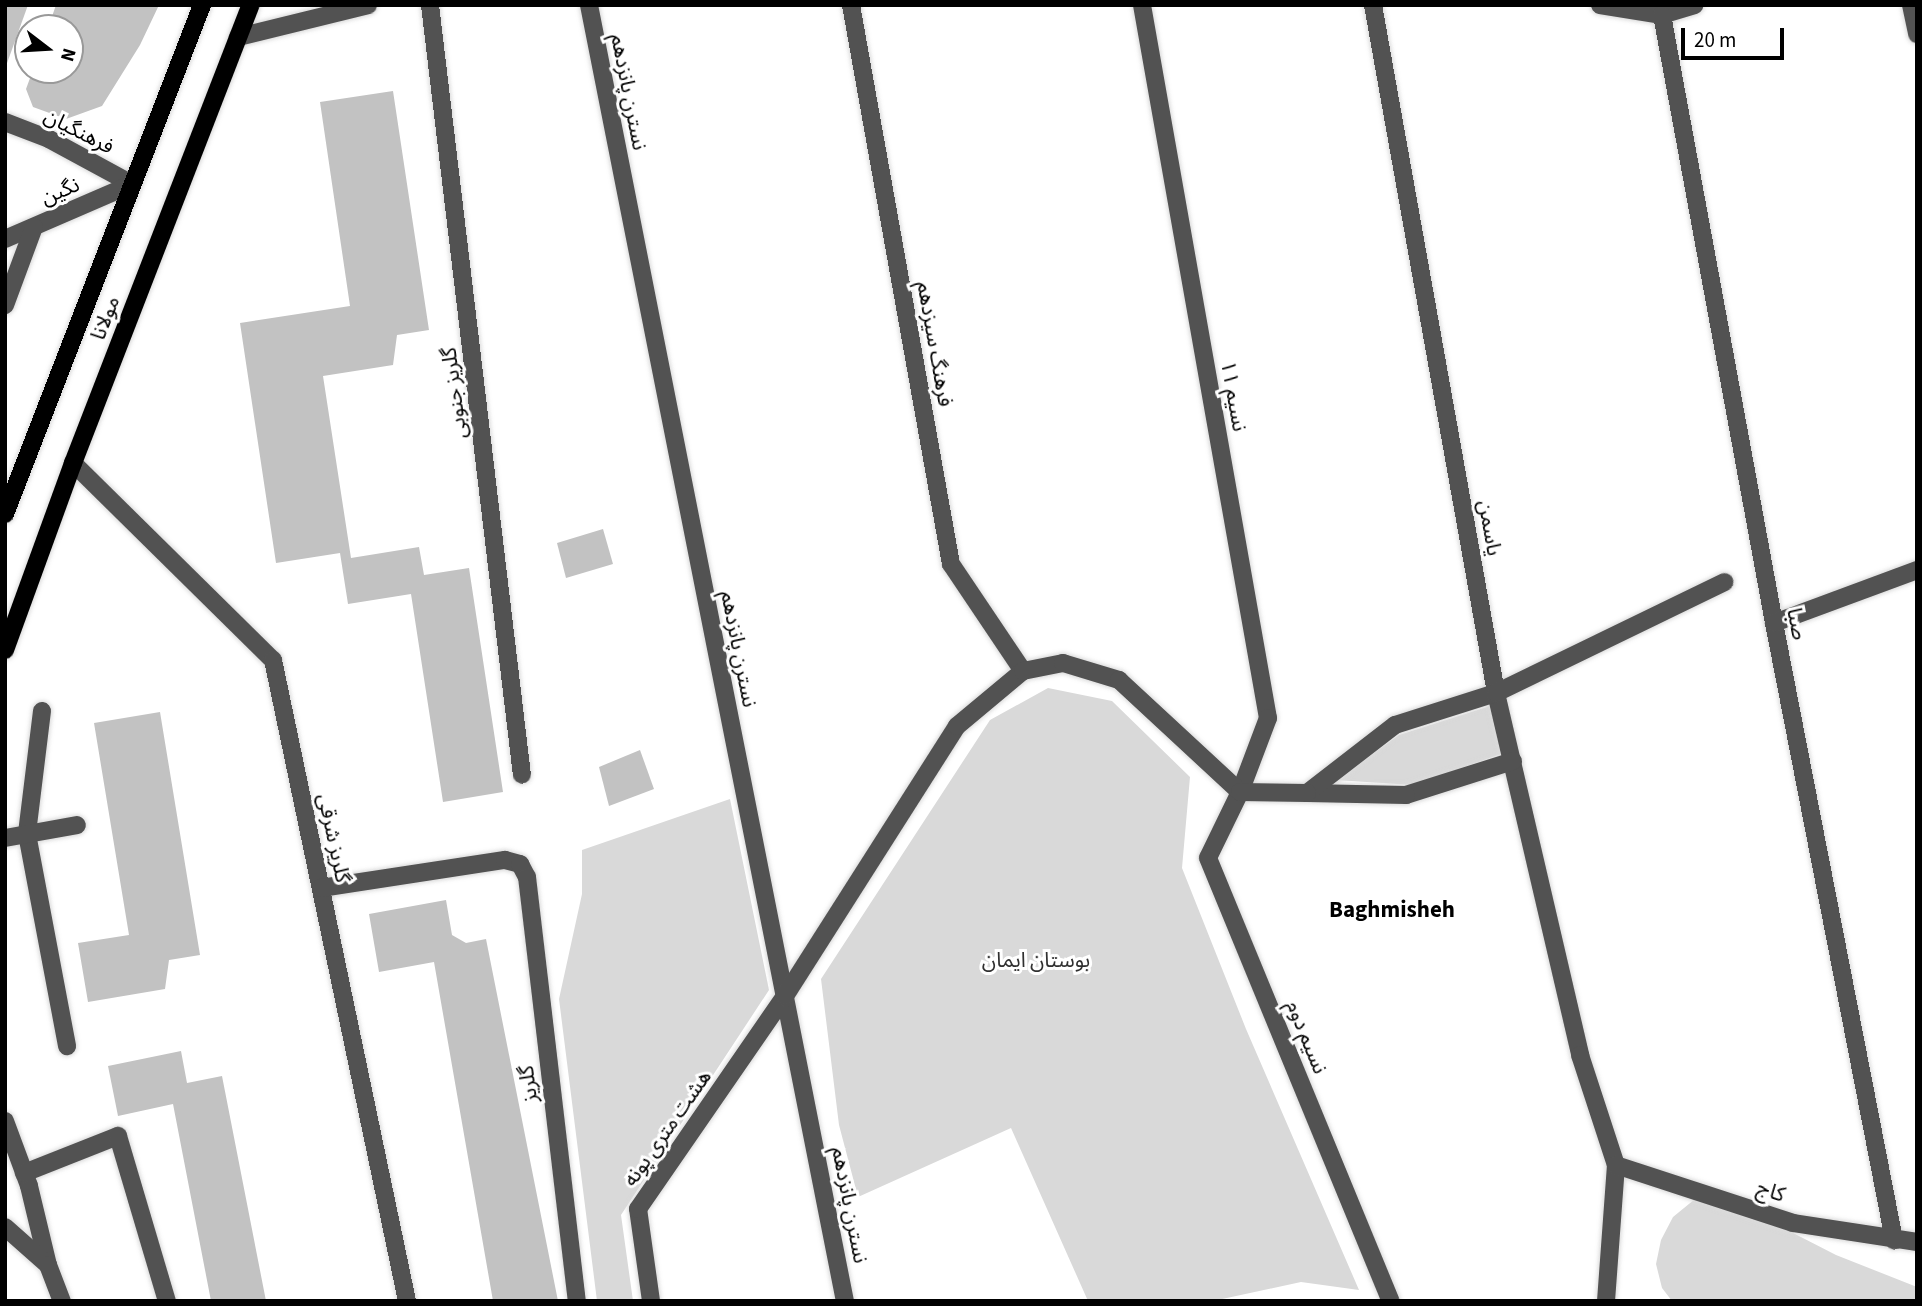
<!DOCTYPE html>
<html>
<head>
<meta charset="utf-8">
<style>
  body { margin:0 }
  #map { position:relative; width:1922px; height:1306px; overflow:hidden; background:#fff; font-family:"Source Sans 3","Noto Sans Arabic",sans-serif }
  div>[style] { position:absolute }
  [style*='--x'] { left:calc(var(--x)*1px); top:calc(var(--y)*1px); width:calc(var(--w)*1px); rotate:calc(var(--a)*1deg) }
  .green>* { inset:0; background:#d9d9d9 }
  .building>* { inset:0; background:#c2c2c2 }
  .roads { filter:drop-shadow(0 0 2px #dbdbdb) drop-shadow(0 0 2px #dbdbdb) }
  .minor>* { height:18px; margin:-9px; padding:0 9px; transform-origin:9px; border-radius:9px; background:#525252 }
  .major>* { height:18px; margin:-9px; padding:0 9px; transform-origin:9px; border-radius:9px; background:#000 }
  span { translate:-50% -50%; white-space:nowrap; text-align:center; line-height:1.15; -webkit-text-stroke:6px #fff; paint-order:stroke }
  .street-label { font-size:21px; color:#000 }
  .park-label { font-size:21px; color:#303030 }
  .neighbourhood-label { font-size:23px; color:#000; font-weight:700 }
  .frame { position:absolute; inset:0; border:7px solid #000; pointer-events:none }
  .north { position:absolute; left:14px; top:14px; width:70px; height:70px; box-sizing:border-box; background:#fff; border:2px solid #999; border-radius:50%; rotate:107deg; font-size:19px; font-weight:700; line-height:28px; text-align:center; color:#000 }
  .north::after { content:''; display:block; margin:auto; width:24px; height:32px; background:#000; clip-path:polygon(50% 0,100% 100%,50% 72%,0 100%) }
  .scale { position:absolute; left:1681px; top:28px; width:103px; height:32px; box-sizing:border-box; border:4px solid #000; border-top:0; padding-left:9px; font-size:21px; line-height:24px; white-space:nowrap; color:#000; -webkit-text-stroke:5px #fff; paint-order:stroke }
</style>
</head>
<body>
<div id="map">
  <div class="green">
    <i style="clip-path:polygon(1048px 688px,1112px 701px,1190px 777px,1182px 868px,1246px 1029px,1359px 1290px,1301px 1282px,1213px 1301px,1088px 1301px,1011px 1128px,858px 1197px,839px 1125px,821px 979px,990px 720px)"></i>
    <i style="clip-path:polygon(1490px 706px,1501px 754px,1413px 785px,1336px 780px,1399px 735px)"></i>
    <i style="clip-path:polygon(730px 799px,769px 990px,621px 1215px,633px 1301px,597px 1301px,559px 999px,582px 894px,582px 850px)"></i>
    <i style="clip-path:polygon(1695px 1199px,1760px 1216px,1836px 1255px,1917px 1287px,1917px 1301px,1672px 1301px,1662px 1288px,1656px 1264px,1661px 1240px,1673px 1217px)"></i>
  </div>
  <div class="building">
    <i style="clip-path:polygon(5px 5px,28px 5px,6px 66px,5px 66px)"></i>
    <i style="clip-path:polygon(56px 5px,159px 5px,140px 45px,102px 106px,66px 119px,33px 107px,26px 89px,33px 70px,70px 70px,70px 28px,48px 28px)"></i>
    <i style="clip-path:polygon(393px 91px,429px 330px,397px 335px,393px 365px,323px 376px,351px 558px,419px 547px,424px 575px,469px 568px,503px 792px,443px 802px,411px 594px,348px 604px,340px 553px,276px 563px,240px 323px,350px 306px,320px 102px)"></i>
    <i style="clip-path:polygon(603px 529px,613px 564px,566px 578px,557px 543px)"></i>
    <i style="clip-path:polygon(160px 712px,200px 955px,169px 960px,165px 989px,88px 1002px,78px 943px,129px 935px,94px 723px)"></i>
    <i style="clip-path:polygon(640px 750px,654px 789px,609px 806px,599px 767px)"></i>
    <i style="clip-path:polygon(446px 900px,452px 935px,466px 943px,486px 939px,558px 1301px,493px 1301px,434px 962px,379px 972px,369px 914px)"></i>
    <i style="clip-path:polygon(181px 1051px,187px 1083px,222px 1076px,266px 1301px,211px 1301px,173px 1104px,118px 1116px,108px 1066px)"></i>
  </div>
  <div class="roads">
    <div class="minor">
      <i style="--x:430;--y:5;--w:775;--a:83.19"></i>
      <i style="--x:589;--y:5;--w:1321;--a:78.83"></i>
      <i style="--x:851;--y:5;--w:568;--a:79.86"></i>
      <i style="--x:951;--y:564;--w:129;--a:56.1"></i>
      <i style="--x:1142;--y:5;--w:724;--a:79.98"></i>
      <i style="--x:1268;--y:718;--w:79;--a:110.7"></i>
      <i style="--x:1240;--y:792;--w:73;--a:115.9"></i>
      <i style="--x:1208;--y:858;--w:479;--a:67.6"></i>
      <i style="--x:1373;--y:5;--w:699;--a:79.86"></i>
      <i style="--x:1496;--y:693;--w:372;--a:76.9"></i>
      <i style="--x:1580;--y:1055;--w:116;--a:71.9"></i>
      <i style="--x:1616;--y:1165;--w:136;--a:94.2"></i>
      <i style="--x:1600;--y:5;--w:63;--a:9.2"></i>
      <i style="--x:1662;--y:15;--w:34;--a:-17"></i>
      <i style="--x:1911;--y:5;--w:30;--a:78"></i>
      <i style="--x:1662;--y:15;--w:618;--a:79.56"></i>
      <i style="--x:1774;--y:623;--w:629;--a:78.99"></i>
      <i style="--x:238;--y:37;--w:134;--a:-13.8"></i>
      <i style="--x:5;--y:122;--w:47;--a:21.1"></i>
      <i style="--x:49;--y:139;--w:94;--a:28.5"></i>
      <i style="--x:5;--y:239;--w:138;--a:-23.4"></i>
      <i style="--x:5;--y:305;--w:83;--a:-69.6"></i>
      <i style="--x:73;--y:463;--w:281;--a:44.6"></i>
      <i style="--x:273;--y:660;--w:655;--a:78.19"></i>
      <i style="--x:1774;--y:623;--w:153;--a:-20.3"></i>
      <i style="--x:42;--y:711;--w:124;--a:97"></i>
      <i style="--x:27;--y:834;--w:216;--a:79.3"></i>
      <i style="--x:1513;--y:761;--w:112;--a:162.4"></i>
      <i style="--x:1406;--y:795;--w:99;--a:-178.8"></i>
      <i style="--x:1307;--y:793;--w:111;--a:-37.7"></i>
      <i style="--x:1395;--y:725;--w:106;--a:-17.6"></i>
      <i style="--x:1496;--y:693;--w:254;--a:-25.9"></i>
      <i style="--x:5;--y:838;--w:73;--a:-10.2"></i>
      <i style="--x:321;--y:888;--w:186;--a:-8.7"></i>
      <i style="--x:505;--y:860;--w:16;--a:15"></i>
      <i style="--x:520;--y:864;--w:15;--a:62"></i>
      <i style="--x:527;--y:877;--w:427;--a:83.3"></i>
      <i style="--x:5;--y:1121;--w:69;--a:69.7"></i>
      <i style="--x:29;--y:1186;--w:81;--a:76.5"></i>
      <i style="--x:48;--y:1265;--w:57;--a:-138.5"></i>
      <i style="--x:1616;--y:1165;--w:186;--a:18.1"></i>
      <i style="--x:1793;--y:1223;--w:125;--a:8.7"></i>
      <i style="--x:24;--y:1173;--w:101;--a:-21.5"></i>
      <i style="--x:118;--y:1136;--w:172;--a:73.5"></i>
      <i style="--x:48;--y:1265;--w:39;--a:69"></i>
      <i style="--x:651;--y:1301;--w:93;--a:-98"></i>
      <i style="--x:638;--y:1209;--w:259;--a:-55.4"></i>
      <i style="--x:785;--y:996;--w:320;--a:-57.5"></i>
      <i style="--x:957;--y:726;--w:86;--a:-39.8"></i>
      <i style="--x:1023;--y:671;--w:41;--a:-11.3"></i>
      <i style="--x:1063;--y:663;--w:59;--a:16.9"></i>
      <i style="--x:1119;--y:680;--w:165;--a:42.8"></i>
      <i style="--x:1240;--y:792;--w:67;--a:0.9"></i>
    </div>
    <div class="major">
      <i style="--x:5;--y:514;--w:546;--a:-68.84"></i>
      <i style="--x:5;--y:650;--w:199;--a:-70"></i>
      <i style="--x:73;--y:463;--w:491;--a:-68.8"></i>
    </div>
  </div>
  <div class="street-label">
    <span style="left:629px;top:92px;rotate:79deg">نسترن پانزدهم</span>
    <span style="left:79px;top:131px;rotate:27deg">فرهنگیان</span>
    <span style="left:60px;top:191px;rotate:-23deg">نگین</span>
    <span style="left:105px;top:318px;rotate:-69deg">مولانا</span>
    <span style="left:935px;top:344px;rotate:80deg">فرهنگ سیزدهم</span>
    <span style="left:454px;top:393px;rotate:-97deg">گلریز جنوبی</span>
    <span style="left:1234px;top:396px;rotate:80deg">نسیم ۱۱</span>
    <span style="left:1490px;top:528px;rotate:80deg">یاسمن</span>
    <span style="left:1797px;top:624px;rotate:79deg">صبا</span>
    <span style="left:739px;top:649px;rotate:79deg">نسترن پانزدهم</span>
    <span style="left:334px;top:838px;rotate:78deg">گلریز شرقی</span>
    <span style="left:1307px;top:1037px;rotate:68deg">نسیم دوم</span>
    <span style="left:528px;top:1084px;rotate:-97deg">گلریز</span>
    <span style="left:667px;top:1128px;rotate:-55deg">هشت متری پونه</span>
    <span style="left:1771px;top:1191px;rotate:18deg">کاج</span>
    <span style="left:850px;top:1205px;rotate:79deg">نسترن پانزدهم</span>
  </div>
  <div class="park-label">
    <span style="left:1036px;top:960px">بوستان ایمان</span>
  </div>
  <div class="neighbourhood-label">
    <span style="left:1392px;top:910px">Baghmisheh</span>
  </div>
  <div class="frame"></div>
  <div class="north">N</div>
  <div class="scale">20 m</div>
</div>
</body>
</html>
